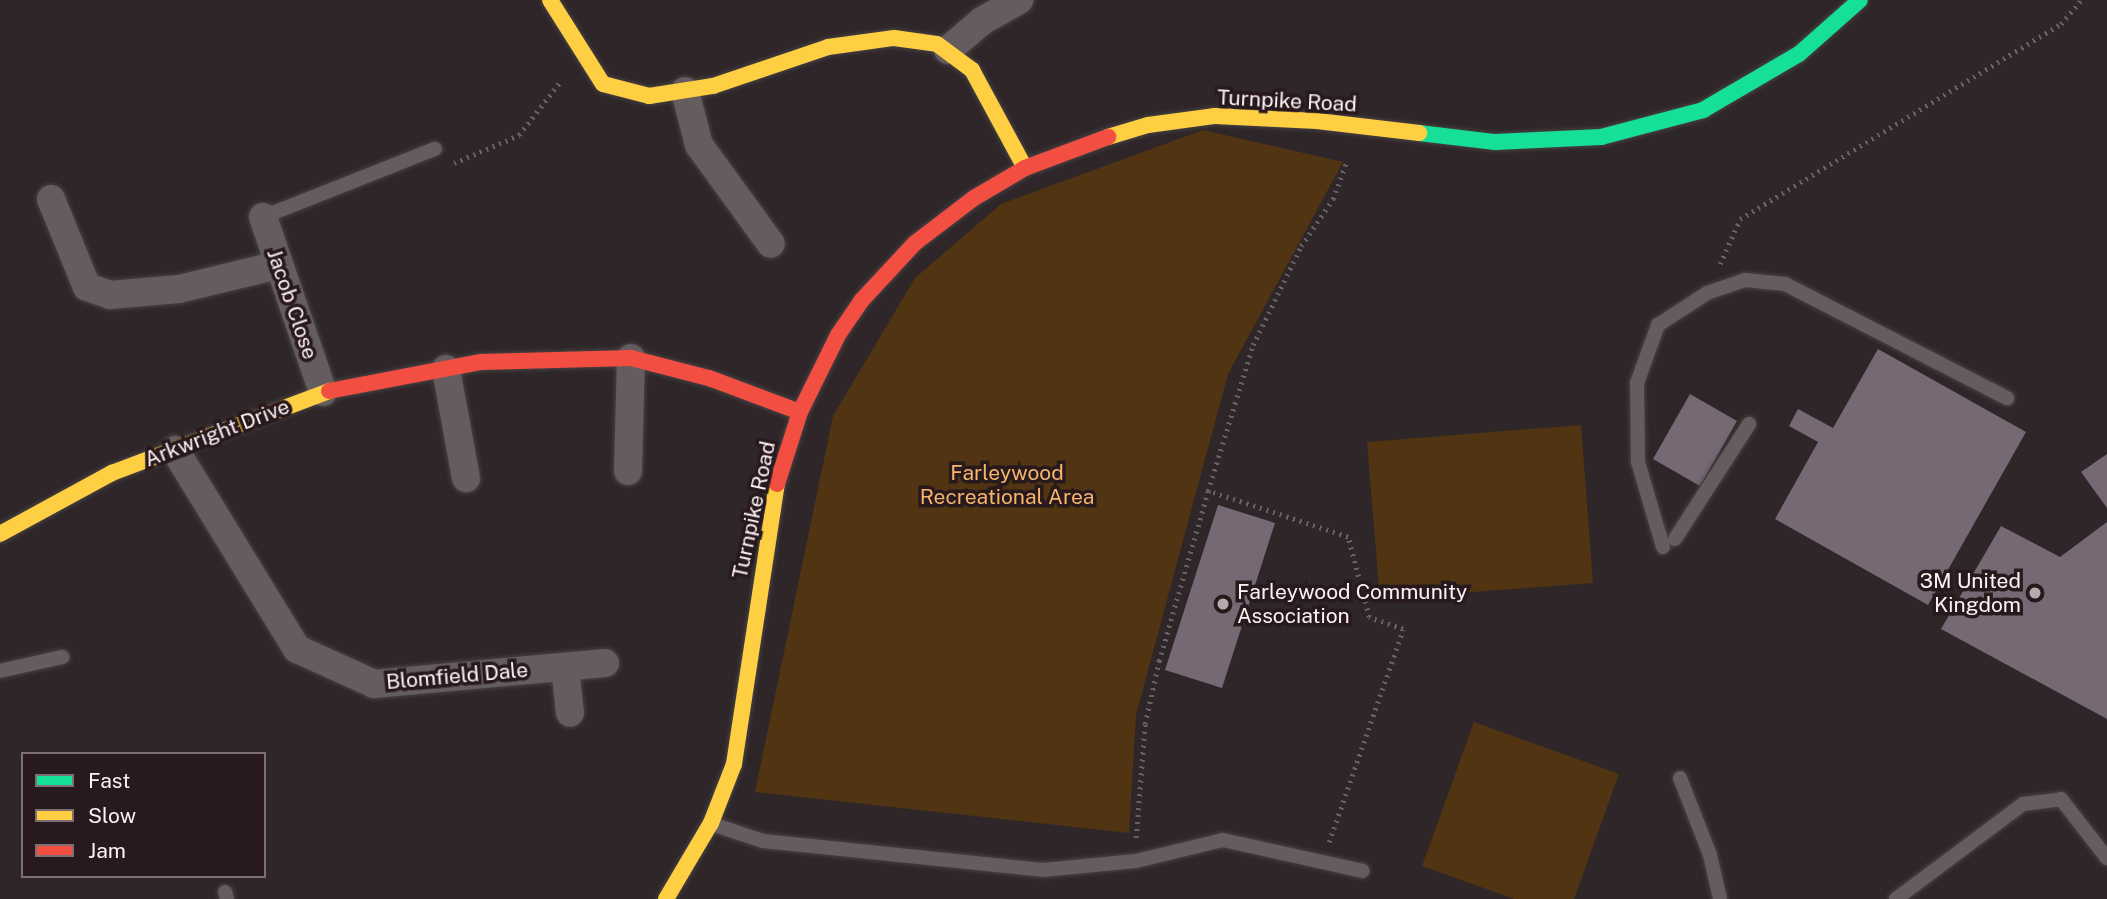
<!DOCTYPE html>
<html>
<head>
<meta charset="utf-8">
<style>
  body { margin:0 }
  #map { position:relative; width:2107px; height:899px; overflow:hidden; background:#2e2628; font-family:"Public Sans",sans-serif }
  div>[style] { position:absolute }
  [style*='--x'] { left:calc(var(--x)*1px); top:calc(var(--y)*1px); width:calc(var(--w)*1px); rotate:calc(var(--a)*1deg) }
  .green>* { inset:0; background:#513412 }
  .building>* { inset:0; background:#766973 }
  .path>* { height:4.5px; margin-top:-2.25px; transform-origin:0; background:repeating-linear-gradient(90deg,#676263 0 2px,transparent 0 7px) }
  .roads { filter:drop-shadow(0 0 2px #484143) drop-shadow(0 0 2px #484143) }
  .lane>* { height:14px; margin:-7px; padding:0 7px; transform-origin:7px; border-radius:7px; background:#645c5e }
  .street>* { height:28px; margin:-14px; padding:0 14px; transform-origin:14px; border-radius:14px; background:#645c5e }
  .fast>* { height:16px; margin:-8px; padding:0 8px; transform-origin:8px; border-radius:8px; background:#16e098 }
  .slow>* { height:16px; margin:-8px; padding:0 8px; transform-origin:8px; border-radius:8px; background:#ffcf43 }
  .jam>* { height:16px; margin:-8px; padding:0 8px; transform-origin:8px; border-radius:8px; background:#f24e42 }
  .dots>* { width:19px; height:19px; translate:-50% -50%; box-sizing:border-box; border:4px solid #28191d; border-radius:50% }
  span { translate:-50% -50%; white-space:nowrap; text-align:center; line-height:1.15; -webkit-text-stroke:7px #28191d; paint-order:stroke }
  .street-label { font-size:21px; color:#fdf1f4 }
  .park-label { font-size:21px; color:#f7b56c }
  .poi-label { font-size:21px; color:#fdf1f4 }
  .right { translate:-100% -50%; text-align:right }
  .left { translate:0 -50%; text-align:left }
  .legend { position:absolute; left:21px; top:752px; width:245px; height:126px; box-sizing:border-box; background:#28191d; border:2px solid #7d6f73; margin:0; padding:9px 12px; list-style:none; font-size:21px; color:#fdf1f4 }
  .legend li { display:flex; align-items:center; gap:14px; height:35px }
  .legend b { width:35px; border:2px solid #7d6f73 }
</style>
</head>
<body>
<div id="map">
  <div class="green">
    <i style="clip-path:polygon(1203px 130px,1343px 162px,1228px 374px,1136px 715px,1129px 833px,755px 792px,833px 416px,915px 278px,1001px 204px)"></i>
    <i style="clip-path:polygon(1581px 425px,1593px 583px,1380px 599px,1367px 442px)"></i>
    <i style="clip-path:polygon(1474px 722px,1619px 774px,1574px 899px,1514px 899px,1422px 866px)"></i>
  </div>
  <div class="building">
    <i style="clip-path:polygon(1878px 349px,2026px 432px,1928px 605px,1775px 519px,1818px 442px,1789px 426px,1798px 409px,1833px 428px)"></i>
    <i style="clip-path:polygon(1690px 394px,1737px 421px,1700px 486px,1653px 459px)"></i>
    <i style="clip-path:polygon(2107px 454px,2107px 508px,2081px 472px)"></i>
    <i style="clip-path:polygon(1218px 505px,1275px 523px,1222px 688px,1165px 670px)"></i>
    <i style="clip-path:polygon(2107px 522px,2107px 719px,1941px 629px,2001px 526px,2060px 557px)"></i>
  </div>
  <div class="path">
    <i style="--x:454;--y:163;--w:71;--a:-23.3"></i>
    <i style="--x:519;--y:135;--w:67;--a:-52.3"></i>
    <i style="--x:1720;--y:264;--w:49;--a:-66"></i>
    <i style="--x:1740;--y:219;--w:376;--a:-31.3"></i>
    <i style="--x:2061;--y:24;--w:31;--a:-50"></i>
    <i style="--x:1136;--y:838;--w:114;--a:-85.5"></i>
    <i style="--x:1145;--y:724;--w:65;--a:-77.5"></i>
    <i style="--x:1159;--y:661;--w:177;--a:-73.9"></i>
    <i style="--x:1329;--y:842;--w:225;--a:-70.8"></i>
    <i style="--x:1403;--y:629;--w:36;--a:-161"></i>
    <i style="--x:1369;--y:617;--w:83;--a:-104.7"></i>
    <i style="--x:1348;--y:537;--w:147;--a:-161.8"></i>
    <i style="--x:1208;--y:491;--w:153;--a:-72.9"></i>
    <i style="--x:1253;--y:345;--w:110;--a:-64.1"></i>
    <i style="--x:1301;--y:246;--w:57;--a:-55.8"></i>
    <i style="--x:1333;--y:199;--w:41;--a:-70.3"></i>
  </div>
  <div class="roads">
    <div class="lane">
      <i style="--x:263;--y:217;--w:185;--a:-21.6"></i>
      <i style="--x:1675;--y:539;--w:137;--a:-57.2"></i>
      <i style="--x:1663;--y:547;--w:89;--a:-106.4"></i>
      <i style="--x:1638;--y:462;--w:79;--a:-90.7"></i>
      <i style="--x:1637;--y:383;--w:62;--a:-70.1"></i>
      <i style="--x:1658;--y:325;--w:59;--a:-33.1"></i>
      <i style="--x:1707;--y:293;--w:40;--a:-18.9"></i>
      <i style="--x:1745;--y:280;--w:40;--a:5.7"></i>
      <i style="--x:1785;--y:284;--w:250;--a:27.2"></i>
      <i style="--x:0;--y:671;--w:64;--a:-12.7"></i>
      <i style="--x:1680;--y:778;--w:83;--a:68.7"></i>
      <i style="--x:1710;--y:855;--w:45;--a:77.2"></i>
      <i style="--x:712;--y:824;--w:54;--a:18.4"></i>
      <i style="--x:763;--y:841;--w:281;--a:5.9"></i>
      <i style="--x:1043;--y:870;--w:93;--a:-5.5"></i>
      <i style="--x:1136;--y:861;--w:89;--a:-13.6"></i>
      <i style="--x:1223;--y:840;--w:143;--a:12.5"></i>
      <i style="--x:225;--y:892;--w:7;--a:74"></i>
      <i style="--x:1896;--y:899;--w:159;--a:-36.8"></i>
      <i style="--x:2023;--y:804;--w:38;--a:-7"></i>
      <i style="--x:2061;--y:799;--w:75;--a:52.1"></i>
    </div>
    <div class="street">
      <i style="--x:948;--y:50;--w:45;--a:-40.5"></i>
      <i style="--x:982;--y:21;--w:43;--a:-29.6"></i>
      <i style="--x:685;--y:91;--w:56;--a:75.5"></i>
      <i style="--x:699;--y:145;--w:122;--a:54"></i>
      <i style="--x:51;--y:199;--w:95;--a:67.8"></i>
      <i style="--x:87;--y:287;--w:24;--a:19"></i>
      <i style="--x:110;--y:295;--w:69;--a:-5"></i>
      <i style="--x:179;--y:289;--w:103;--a:-13.5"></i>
      <i style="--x:263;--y:217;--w:185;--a:71.1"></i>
      <i style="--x:446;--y:369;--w:111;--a:79.6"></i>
      <i style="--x:175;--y:450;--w:233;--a:58.5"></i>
      <i style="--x:297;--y:649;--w:85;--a:24.4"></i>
      <i style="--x:374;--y:684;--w:232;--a:-5.2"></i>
      <i style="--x:628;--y:471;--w:113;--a:-88.5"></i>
      <i style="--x:565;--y:667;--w:46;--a:83.8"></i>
    </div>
    <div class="fast">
      <i style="--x:1419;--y:133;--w:77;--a:6.8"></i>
      <i style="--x:1495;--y:142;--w:106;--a:-2.7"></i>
      <i style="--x:1601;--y:137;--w:106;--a:-14.8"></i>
      <i style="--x:1703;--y:110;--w:111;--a:-30.3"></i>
      <i style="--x:1799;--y:54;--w:81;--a:-41.5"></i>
    </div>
    <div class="slow">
      <i style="--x:550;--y:0;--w:99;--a:57.8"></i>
      <i style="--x:603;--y:84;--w:48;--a:14.6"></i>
      <i style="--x:649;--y:96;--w:65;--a:-8.9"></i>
      <i style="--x:713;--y:86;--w:121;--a:-18.7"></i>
      <i style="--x:828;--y:47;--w:67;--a:-7.8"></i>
      <i style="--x:894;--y:38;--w:43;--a:7.9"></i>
      <i style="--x:937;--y:44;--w:44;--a:36.6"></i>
      <i style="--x:972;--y:70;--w:111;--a:61.6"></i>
      <i style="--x:1108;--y:137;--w:42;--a:-16.7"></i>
      <i style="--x:1148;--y:125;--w:68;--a:-7.7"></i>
      <i style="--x:1215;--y:116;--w:102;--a:2.8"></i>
      <i style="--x:1317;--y:121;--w:103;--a:6.7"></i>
      <i style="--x:0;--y:534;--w:128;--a:-28.6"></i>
      <i style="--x:112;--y:473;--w:232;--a:-20.7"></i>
      <i style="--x:666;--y:899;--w:88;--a:-59.4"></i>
      <i style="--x:711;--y:823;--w:63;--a:-68.7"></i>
      <i style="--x:734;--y:764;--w:283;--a:-81.3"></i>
    </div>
    <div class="jam">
      <i style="--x:329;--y:391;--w:155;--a:-10.8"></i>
      <i style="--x:481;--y:362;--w:150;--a:-1.5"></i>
      <i style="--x:631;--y:358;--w:81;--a:14.4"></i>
      <i style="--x:709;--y:378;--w:97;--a:20.5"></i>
      <i style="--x:777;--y:484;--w:76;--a:-72.3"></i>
      <i style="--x:800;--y:412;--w:86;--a:-63.7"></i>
      <i style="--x:838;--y:335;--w:42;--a:-55.6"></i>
      <i style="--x:862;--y:300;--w:78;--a:-47.1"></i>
      <i style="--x:915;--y:243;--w:74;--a:-37.3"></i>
      <i style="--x:974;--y:198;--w:59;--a:-30.5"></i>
      <i style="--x:1025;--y:168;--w:89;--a:-20.5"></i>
    </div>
  </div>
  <div class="dots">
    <i style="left:2035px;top:593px;background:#b5aaad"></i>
    <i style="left:1223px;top:604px;background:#b5aaad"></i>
  </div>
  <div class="street-label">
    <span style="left:1287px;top:101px;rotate:3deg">Turnpike Road</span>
    <span style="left:292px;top:304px;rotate:71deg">Jacob Close</span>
    <span style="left:217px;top:433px;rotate:-21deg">Arkwright Drive</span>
    <span style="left:754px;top:510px;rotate:-78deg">Turnpike Road</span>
    <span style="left:457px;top:676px;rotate:-5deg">Blomfield Dale</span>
  </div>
  <div class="park-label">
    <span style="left:1007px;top:485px">Farleywood<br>Recreational Area</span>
  </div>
  <div class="poi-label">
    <span class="right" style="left:2021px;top:593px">3M United<br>Kingdom</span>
    <span class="left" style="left:1237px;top:604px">Farleywood Community<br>Association</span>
  </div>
  <ul class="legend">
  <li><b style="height:9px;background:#16e098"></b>Fast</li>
  <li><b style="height:9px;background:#ffcf43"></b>Slow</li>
  <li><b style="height:9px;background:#f24e42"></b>Jam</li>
  </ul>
</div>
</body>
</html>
